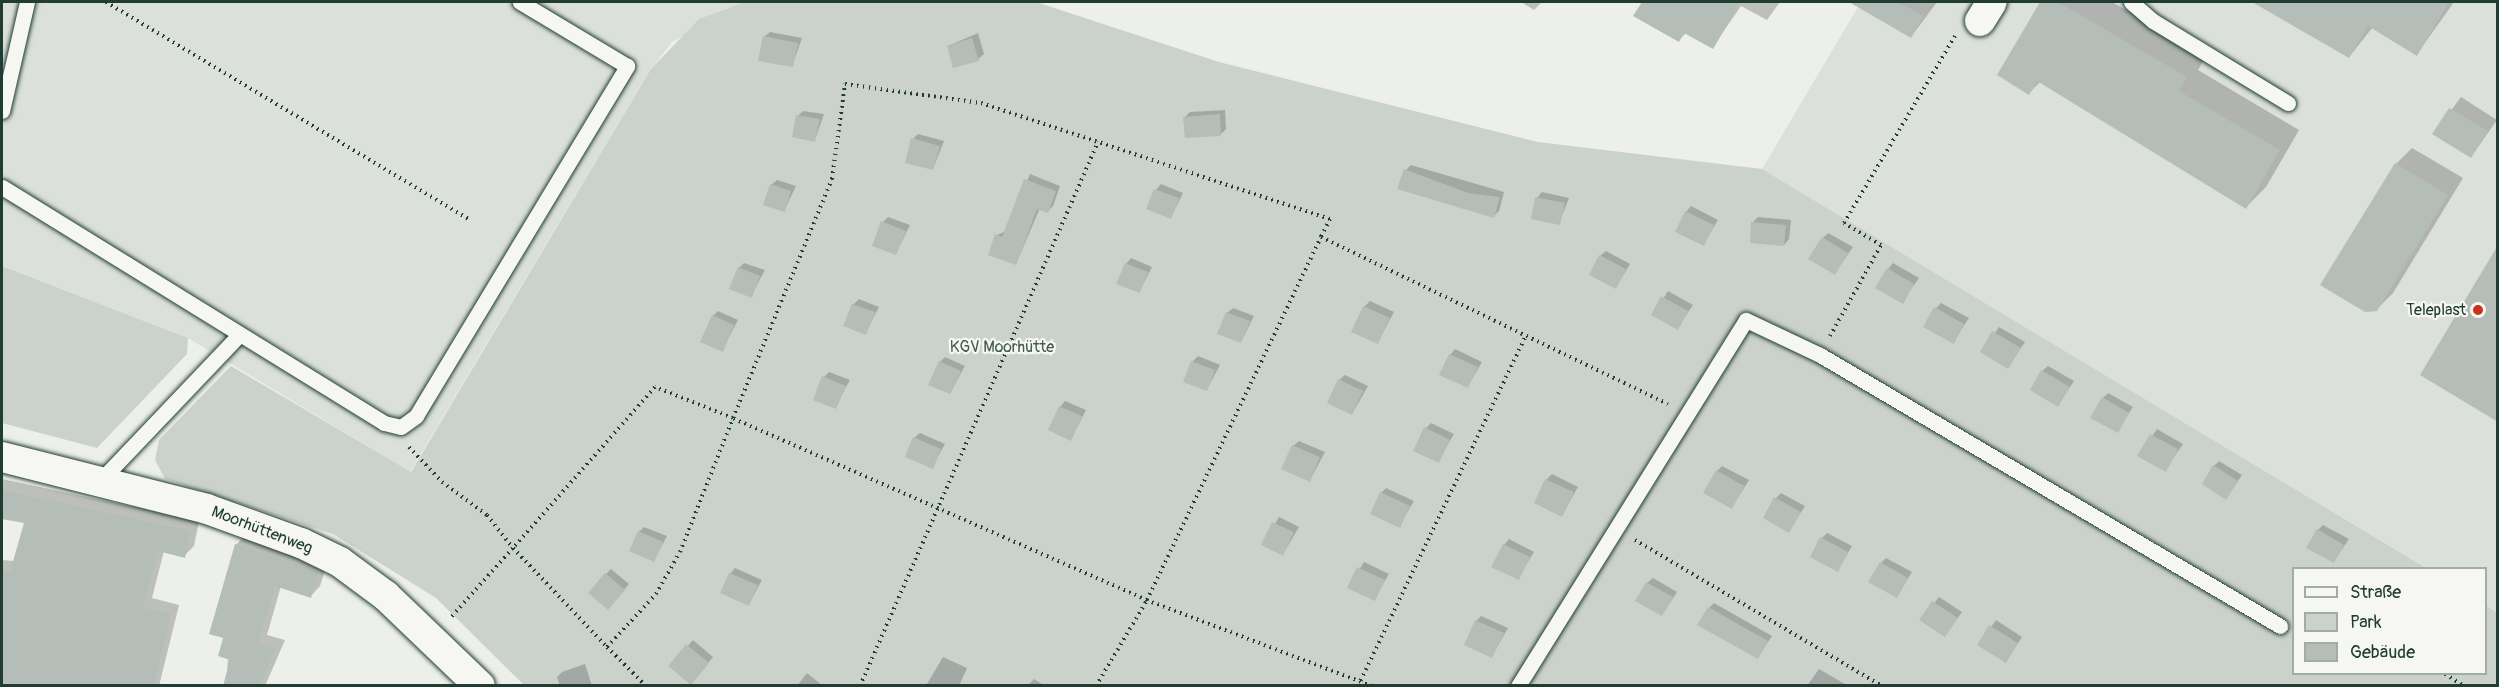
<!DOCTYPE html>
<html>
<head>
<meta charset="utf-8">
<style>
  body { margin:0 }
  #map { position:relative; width:2499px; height:687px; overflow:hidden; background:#edefea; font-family:Pangolin,sans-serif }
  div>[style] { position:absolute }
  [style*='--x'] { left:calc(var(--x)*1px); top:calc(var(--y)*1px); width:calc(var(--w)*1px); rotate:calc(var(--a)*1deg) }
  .built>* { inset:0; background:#dce0db }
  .green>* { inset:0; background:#cbd2cc }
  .shadow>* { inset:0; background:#0003 }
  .building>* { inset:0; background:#b4bdb8 }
  .path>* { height:4px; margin-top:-2px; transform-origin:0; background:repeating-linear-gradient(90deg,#1f3d34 0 1.5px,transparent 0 6px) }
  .roads { filter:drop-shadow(0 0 2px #1f3d34) drop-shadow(0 0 2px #1f3d34) }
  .lane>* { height:15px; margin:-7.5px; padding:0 7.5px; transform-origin:7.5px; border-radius:7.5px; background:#f6f6f2 }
  .street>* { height:30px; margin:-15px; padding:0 15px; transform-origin:15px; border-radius:15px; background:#f6f6f2 }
  .dots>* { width:16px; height:16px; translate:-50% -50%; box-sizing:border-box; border:3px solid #f6f6f2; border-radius:50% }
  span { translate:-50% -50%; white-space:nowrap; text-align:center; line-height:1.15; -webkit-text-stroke:4.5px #f6f6f2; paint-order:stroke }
  .poi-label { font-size:16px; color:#1f3d34 }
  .right { translate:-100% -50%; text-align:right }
  .park-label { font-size:16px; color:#415b52 }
  .street-label { font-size:16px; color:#1f3d34 }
  .frame { position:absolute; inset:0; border:3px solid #1f3d34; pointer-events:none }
  .legend { position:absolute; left:2292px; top:567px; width:195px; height:108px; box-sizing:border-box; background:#f6f6f2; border:2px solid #a0aca6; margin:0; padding:8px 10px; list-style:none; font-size:18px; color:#1f3d34 }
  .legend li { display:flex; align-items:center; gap:12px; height:30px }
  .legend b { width:30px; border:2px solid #a0aca6 }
</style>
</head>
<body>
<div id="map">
  <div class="built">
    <i style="clip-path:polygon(2px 2px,745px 2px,672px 42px,651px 69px,410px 472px,188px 338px,2px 266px)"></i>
    <i style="clip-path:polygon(1861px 2px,2497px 2px,2497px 613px,2486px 605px,2486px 568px,2426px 568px,1762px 169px)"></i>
  </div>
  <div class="green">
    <i style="clip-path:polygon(745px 2px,1036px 2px,1219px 62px,1538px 142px,1762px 169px,2426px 568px,2294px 568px,2294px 674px,2486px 674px,2486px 605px,2497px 613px,2497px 685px,524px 685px,436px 598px,333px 534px,165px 479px,155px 460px,159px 440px,231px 366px,411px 472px,651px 69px,699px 19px)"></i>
    <i style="clip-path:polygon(2px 266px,188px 338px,187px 354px,97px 448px,2px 423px)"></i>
  </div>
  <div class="shadow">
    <i style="clip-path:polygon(1521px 2px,1542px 2px,1534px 10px)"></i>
    <i style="clip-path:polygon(1643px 2px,1780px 2px,1767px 20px,1741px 6px,1713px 47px,1687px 32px,1679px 40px,1635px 16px)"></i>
    <i style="clip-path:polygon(1868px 2px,1937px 2px,1911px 37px,1864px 9px)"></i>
    <i style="clip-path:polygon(2041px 2px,2112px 2px,2206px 56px,2198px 70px,2299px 130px,2266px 187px,2246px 207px,2040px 82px,2029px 93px,1999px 75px)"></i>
    <i style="clip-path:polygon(2255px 2px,2454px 2px,2417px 54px,2373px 27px,2349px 57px)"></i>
    <i style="clip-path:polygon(770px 32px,802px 38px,792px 66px,764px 37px)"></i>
    <i style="clip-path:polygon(978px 33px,984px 54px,978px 59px,948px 46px)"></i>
    <i style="clip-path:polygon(2461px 97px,2497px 120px,2471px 157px,2434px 134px)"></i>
    <i style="clip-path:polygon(1225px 110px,1226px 129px,1221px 134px,1185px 117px,1190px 112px)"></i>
    <i style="clip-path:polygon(803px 111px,824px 114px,815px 140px,798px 116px)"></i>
    <i style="clip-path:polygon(918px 134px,944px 141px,933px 169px,913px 139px)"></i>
    <i style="clip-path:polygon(2412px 148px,2463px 178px,2393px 293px,2377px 309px,2396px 164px)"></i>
    <i style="clip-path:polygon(1411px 165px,1504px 192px,1499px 211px,1494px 216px,1406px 170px)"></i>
    <i style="clip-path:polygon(1030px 174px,1060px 186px,1053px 206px,1048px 211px,1040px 208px,1016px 264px,997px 235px,1006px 231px)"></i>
    <i style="clip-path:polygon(777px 180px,796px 186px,784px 211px,771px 185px)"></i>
    <i style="clip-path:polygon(1161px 184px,1183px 193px,1171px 217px,1156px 190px)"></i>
    <i style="clip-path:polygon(1542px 192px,1569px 198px,1559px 223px,1537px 198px)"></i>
    <i style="clip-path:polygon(1691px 206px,1718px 220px,1703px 244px,1686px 212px)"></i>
    <i style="clip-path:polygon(888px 217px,910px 225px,896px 253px,883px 222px)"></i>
    <i style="clip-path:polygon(1758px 217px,1791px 220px,1789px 239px,1784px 245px,1753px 222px)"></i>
    <i style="clip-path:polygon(1828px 233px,1853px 247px,1835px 273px,1823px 238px)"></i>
    <i style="clip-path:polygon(1606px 251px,1630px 264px,1616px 287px,1600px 256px)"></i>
    <i style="clip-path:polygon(1131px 258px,1152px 267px,1139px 292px,1126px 264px)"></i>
    <i style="clip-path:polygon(744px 263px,765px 270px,751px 296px,739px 268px)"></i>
    <i style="clip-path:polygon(1893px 263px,1919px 278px,1902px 302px,1888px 269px)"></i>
    <i style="clip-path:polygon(1668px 291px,1693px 305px,1677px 328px,1653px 315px)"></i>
    <i style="clip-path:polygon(859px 299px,879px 307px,865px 333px,853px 305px)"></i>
    <i style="clip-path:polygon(1370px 301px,1394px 312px,1378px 342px,1364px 307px)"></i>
    <i style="clip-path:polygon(1941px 303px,1969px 318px,1953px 342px,1936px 308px)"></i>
    <i style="clip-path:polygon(1233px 308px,1254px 316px,1241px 342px,1227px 313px)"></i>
    <i style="clip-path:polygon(718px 311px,738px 320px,722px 350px,713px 316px)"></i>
    <i style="clip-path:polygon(1999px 327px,2025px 342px,2008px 367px,1982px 351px)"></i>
    <i style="clip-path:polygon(1455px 349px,1482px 362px,1468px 386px,1450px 355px)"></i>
    <i style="clip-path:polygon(1198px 356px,1220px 365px,1207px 389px,1192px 362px)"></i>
    <i style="clip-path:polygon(945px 357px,965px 366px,950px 393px,940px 362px)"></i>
    <i style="clip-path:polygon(2048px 366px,2074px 381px,2058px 405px,2042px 371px)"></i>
    <i style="clip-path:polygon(829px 372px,850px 380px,835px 407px,824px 377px)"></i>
    <i style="clip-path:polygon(1345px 375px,1368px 386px,1352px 414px,1339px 380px)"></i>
    <i style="clip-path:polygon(2108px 393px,2133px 407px,2117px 431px,2103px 398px)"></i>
    <i style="clip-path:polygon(1065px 401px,1086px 410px,1071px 439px,1060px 407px)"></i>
    <i style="clip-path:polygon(1431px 423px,1454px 434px,1438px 461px,1426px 428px)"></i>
    <i style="clip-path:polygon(2157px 429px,2183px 444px,2165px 470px,2139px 455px)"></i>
    <i style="clip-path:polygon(920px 433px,945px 444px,932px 467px,914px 438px)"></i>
    <i style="clip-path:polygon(1299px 441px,1325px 452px,1310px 480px,1293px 446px)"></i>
    <i style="clip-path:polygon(2219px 461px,2242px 475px,2226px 498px,2214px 466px)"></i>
    <i style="clip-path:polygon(1722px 466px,1749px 480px,1732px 507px,1717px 471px)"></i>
    <i style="clip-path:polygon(1552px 474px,1578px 487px,1562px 515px,1546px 480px)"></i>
    <i style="clip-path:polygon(2px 479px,199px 521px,194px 546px,184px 556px,164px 551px,152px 598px,179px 605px,159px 686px,2px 686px,2px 560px,15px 561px,26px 521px,2px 517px)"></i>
    <i style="clip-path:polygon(1386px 488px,1414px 501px,1399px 526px,1381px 493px)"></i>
    <i style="clip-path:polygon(1781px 493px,1805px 506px,1789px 531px,1776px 498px)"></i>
    <i style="clip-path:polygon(1279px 517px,1299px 527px,1283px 554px,1263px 544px)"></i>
    <i style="clip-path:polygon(2323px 525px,2349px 539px,2334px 561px,2318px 530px)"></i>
    <i style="clip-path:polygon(644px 527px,667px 536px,654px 560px,639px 532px)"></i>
    <i style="clip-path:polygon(1827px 533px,1852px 546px,1838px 570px,1822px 538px)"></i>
    <i style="clip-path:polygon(245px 535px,327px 563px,320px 586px,311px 596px,281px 586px,267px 635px,285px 640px,265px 686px,226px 686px,236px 545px)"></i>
    <i style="clip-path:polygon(1509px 539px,1534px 552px,1518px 578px,1504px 545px)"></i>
    <i style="clip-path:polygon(1886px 558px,1912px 572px,1897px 596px,1881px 563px)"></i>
    <i style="clip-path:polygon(1364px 562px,1389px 574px,1374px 599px,1349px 587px)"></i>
    <i style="clip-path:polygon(735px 568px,762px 580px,749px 604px,730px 574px)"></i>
    <i style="clip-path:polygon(611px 569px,629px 584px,613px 603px,606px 574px)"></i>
    <i style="clip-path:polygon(1653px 578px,1677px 592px,1662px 615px,1647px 583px)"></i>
    <i style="clip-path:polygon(1939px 597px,1962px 612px,1945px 635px,1921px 620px)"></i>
    <i style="clip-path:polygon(1714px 603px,1772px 636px,1758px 657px,1709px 608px)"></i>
    <i style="clip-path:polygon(1481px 616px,1508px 628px,1492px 656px,1476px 621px)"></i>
    <i style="clip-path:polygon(1996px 620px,2022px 637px,2006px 661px,1979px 644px)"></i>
    <i style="clip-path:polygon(693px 640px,713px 657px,696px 678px,670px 666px)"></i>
    <i style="clip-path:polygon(943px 657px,967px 668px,959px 686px,927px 684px)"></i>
    <i style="clip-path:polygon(585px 664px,592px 686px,560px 686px,557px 677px,562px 672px)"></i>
    <i style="clip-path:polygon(1819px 669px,1845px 684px,1844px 686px,1807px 686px)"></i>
    <i style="clip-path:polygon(807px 673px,823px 686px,797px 686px)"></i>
    <i style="clip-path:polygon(1034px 679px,1045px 686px,1027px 686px)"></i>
  </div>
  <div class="building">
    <i style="clip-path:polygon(1642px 2px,1740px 2px,1713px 49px,1684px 33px,1679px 42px,1633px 16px)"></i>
    <i style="clip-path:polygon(1849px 2px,1898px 2px,1924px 16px,1911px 38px)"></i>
    <i style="clip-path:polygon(2040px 2px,2058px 2px,2187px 77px,2179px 91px,2280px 150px,2246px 209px,2037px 81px,2029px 95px,1997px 75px)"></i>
    <i style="clip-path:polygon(2252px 2px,2449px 2px,2417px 56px,2368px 26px,2349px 58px)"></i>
    <i style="clip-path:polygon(763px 36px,798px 43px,793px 67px,758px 61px)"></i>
    <i style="clip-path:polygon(972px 38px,979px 61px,953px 68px,947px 46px)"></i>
    <i style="clip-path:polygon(2449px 108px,2488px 131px,2471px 158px,2432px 134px)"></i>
    <i style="clip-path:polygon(1220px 114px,1221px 136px,1185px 138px,1183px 117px)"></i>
    <i style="clip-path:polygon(796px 115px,820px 119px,815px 142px,792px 137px)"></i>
    <i style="clip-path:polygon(911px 138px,940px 146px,933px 170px,905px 163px)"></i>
    <i style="clip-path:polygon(2395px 163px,2448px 195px,2377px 311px,2365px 312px,2320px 285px)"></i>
    <i style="clip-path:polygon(1404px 169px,1468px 193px,1500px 197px,1494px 218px,1397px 189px)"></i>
    <i style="clip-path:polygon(1024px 179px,1056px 191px,1048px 213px,1037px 209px,1016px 265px,988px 255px,995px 234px,1002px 237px)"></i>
    <i style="clip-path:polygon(770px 184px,791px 191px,785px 212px,763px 205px)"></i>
    <i style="clip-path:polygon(1154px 189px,1179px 198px,1171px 219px,1146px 209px)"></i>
    <i style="clip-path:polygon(1535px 197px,1565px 203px,1560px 225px,1531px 219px)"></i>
    <i style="clip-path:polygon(1685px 211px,1714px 225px,1704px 246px,1675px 232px)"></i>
    <i style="clip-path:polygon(881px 221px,906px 231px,896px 255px,872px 246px)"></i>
    <i style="clip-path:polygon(1751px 222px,1786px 225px,1784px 246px,1750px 243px)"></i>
    <i style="clip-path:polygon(1822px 237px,1848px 253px,1835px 275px,1808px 259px)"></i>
    <i style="clip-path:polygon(2498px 245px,2498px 422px,2420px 375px)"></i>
    <i style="clip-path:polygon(1599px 255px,1626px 269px,1616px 289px,1589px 275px)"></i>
    <i style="clip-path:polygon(1125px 263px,1148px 272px,1140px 293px,1116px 284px)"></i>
    <i style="clip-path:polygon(738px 267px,760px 276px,752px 298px,729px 289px)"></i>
    <i style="clip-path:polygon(1887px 268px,1914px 284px,1903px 304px,1875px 288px)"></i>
    <i style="clip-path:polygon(1661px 296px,1688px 311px,1678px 330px,1651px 315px)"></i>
    <i style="clip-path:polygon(852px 304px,875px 312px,866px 335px,843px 326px)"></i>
    <i style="clip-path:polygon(1363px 306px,1390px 318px,1378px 344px,1351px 332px)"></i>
    <i style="clip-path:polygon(1934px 307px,1964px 324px,1954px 344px,1923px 327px)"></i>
    <i style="clip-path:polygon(1226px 312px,1250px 321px,1241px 343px,1217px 334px)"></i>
    <i style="clip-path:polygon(712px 315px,734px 325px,723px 352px,700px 342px)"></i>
    <i style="clip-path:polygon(1992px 331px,2021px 348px,2008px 369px,1980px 352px)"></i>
    <i style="clip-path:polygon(1449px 354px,1478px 367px,1468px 388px,1439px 375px)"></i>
    <i style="clip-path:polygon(939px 361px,961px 371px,950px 394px,928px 385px)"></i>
    <i style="clip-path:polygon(1191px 361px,1215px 370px,1207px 391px,1183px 382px)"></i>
    <i style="clip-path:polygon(2041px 370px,2070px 387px,2058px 407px,2030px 390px)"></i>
    <i style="clip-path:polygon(822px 376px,846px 386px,836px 409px,813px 400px)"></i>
    <i style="clip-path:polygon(1338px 379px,1363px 391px,1352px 415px,1327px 403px)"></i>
    <i style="clip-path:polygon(2102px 397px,2129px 413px,2118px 433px,2090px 418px)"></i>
    <i style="clip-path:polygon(1059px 406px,1082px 416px,1071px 441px,1048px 430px)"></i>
    <i style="clip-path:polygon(1424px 427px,1450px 440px,1439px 463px,1413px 451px)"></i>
    <i style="clip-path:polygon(2150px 434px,2178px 449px,2166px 472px,2137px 456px)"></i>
    <i style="clip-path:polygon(913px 437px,941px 449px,933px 469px,905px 457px)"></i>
    <i style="clip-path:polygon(1292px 445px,1320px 457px,1310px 482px,1281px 469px)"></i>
    <i style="clip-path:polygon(2213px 465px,2238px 481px,2226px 500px,2202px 484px)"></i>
    <i style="clip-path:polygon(1716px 470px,1744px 486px,1732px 509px,1703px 493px)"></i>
    <i style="clip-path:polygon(1545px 479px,1574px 492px,1562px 517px,1534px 503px)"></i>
    <i style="clip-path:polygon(2px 490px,190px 531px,185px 558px,158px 551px,143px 608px,171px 614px,153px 686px,2px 686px,2px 569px,10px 572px,24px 523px,2px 519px)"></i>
    <i style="clip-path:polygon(1380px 492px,1410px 506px,1400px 528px,1370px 514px)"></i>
    <i style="clip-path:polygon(1774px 497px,1801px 512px,1789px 533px,1763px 518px)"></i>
    <i style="clip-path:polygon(1272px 522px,1294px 532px,1283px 556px,1261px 545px)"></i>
    <i style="clip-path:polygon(2317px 529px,2344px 545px,2334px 563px,2306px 548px)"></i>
    <i style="clip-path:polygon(638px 531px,663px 542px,654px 562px,629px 551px)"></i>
    <i style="clip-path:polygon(1820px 537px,1848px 552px,1838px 572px,1810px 557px)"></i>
    <i style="clip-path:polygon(235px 544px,318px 572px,311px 598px,275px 586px,258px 644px,276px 649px,259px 686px,223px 686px,230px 660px,218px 656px,223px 638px,209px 634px)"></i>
    <i style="clip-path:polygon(1503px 544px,1530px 557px,1519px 580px,1491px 567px)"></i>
    <i style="clip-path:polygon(1880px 562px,1908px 578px,1897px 598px,1868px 582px)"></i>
    <i style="clip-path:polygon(1357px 567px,1385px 580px,1375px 601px,1347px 588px)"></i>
    <i style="clip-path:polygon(605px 573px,625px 590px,608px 610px,588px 593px)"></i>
    <i style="clip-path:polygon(729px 573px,758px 585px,749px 606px,720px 593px)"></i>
    <i style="clip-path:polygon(1646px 582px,1673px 597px,1662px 616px,1635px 601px)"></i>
    <i style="clip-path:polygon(1932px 601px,1958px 618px,1945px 637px,1919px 620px)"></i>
    <i style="clip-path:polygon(1708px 607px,1768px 641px,1758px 659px,1697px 625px)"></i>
    <i style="clip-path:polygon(1475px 620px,1504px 633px,1492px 658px,1464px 645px)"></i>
    <i style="clip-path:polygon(1989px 625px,2018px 643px,2006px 663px,1977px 645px)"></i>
    <i style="clip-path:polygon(686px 644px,709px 663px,691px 685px,668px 666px)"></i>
  </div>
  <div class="path">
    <i style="--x:106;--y:2;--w:423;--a:30.9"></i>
    <i style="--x:1830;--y:336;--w:104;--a:-60.7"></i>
    <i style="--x:1881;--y:245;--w:43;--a:-149.3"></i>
    <i style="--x:1844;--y:223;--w:220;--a:-59.3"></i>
    <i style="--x:409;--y:447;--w:48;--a:46.7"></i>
    <i style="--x:442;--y:482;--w:56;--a:36.3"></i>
    <i style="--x:487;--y:515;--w:42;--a:51.8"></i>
    <i style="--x:513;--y:548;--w:93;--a:131.9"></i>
    <i style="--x:1635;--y:540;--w:287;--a:30.6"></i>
    <i style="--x:607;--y:647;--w:72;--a:-47.2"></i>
    <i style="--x:656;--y:594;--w:48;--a:-60.3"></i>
    <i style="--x:680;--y:552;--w:144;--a:-68.4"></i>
    <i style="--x:733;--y:418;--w:84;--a:-158.3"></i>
    <i style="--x:655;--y:387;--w:215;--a:131.4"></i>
    <i style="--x:513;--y:548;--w:137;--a:46.5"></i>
    <i style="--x:607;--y:647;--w:55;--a:45"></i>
    <i style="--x:2445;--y:674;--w:22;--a:32"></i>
    <i style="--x:860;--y:686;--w:594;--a:-66.37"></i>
    <i style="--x:1096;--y:686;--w:100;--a:-59.3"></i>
    <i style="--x:1147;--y:600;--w:403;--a:-64.4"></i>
    <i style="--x:1358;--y:686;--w:388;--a:-64.4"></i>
    <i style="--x:1372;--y:686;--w:241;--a:-159.1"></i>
    <i style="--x:1147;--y:600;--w:452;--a:-156.3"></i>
    <i style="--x:733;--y:418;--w:259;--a:-67.5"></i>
    <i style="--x:832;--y:179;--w:96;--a:-82.2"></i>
    <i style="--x:845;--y:84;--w:137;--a:8"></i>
    <i style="--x:981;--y:103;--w:368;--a:18.4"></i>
    <i style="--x:1330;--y:219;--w:20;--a:117"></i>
    <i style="--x:1321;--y:237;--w:385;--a:25.7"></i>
  </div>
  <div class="roads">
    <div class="lane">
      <i style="--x:2131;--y:2;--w:29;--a:41"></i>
      <i style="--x:2153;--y:21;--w:158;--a:31.3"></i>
      <i style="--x:2;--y:111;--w:112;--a:-77.1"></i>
      <i style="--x:2;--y:187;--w:449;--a:31.7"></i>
      <i style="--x:384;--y:423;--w:17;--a:13"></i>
      <i style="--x:401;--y:427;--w:19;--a:-36"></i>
      <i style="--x:416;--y:416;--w:409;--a:-58.9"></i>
      <i style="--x:627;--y:66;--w:125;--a:-149.1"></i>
      <i style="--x:99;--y:482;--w:204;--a:-46.4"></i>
      <i style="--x:1518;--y:686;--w:431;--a:-58.1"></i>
      <i style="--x:1746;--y:320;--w:82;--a:25.3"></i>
      <i style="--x:1820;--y:355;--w:534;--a:30.5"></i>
    </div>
    <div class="street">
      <i style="--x:1980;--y:21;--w:22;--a:-58"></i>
      <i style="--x:2;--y:457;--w:211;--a:14.2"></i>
      <i style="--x:207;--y:509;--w:100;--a:19.9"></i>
      <i style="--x:301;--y:543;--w:43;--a:26"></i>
      <i style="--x:340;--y:562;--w:57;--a:36.5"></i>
      <i style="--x:386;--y:596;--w:130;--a:43.8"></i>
    </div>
  </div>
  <div class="dots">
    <i style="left:2478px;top:310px;background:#c8321e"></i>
  </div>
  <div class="poi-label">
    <span class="right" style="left:2466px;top:310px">Teleplast</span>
  </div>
  <div class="park-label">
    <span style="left:1002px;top:347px">KGV Moorhütte</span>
  </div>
  <div class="street-label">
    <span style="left:262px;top:530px;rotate:21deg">Moorhüttenweg</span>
  </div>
  <div class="frame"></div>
  <ul class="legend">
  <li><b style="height:8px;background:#f6f6f2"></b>Straße</li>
  <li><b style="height:16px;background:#cbd2cc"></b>Park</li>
  <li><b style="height:16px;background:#b4bdb8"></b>Gebäude</li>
  </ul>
</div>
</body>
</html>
